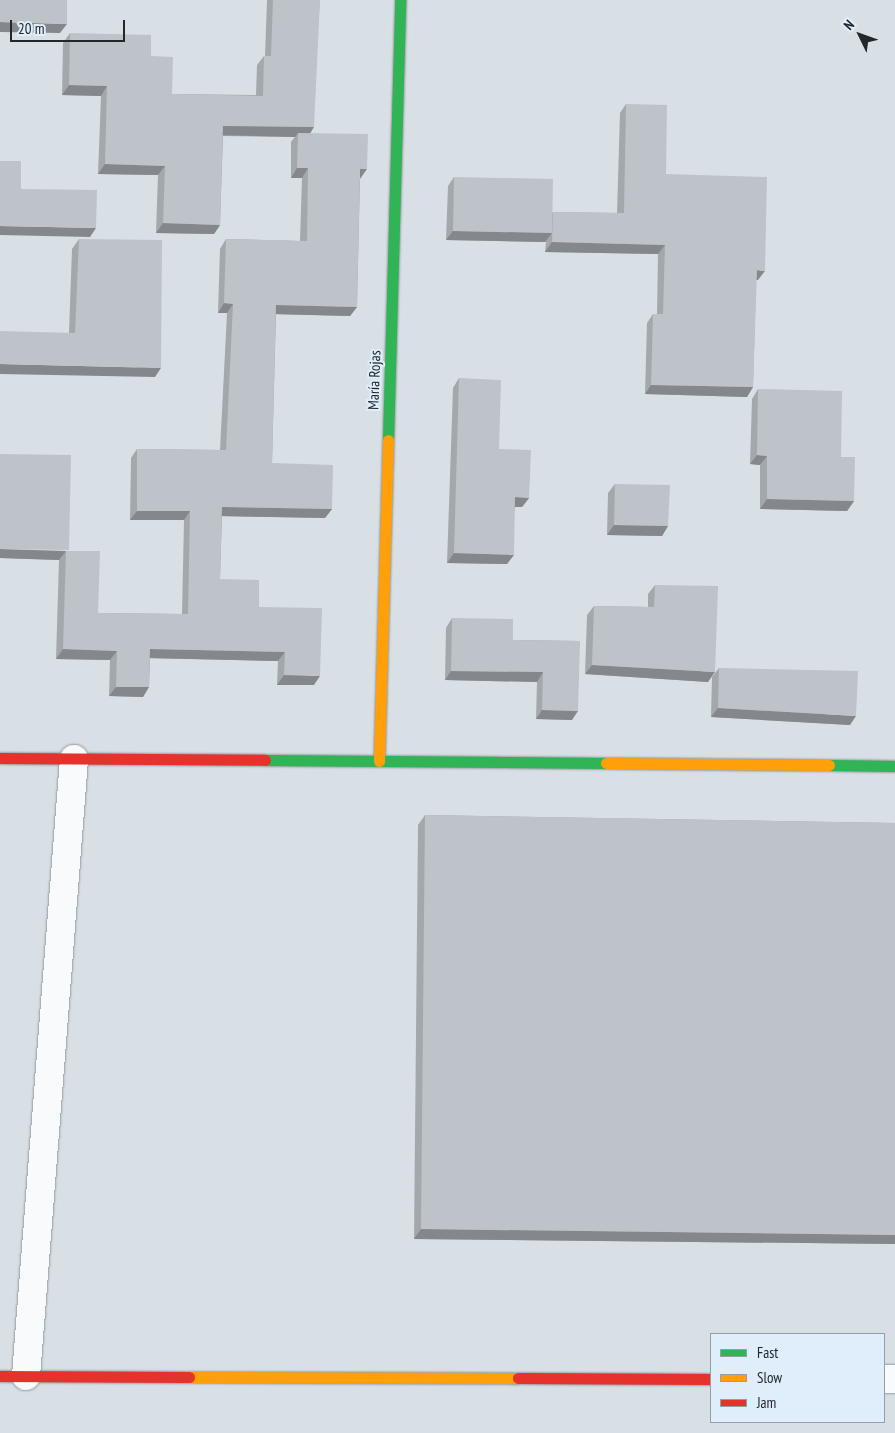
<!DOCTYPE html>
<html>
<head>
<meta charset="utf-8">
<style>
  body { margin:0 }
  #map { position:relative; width:895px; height:1433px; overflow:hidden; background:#d8e0e6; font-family:"PT Sans Narrow",sans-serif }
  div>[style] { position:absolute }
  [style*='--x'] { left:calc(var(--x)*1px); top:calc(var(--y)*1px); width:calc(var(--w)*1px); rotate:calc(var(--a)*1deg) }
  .roads { filter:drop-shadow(0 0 1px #92989d) drop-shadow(0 0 1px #92989d) }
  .street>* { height:28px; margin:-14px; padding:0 14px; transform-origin:14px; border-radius:14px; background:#f9fafb }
  .fast>* { height:11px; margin:-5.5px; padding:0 5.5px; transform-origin:5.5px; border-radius:5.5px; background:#30b455 }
  .slow>* { height:11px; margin:-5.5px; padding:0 5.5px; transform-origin:5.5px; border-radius:5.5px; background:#ff9f0a }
  .jam>* { height:11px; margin:-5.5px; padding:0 5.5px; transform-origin:5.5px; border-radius:5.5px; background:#e5322d }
  .wall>* { inset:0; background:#a3a8ac }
  .shaded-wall>* { inset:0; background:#84888c }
  .building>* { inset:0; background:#bdc3c8 }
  span { translate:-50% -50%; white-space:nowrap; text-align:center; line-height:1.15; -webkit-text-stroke:4px #dfeefa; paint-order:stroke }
  .street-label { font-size:15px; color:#21272b }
  .legend { position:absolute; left:710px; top:1333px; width:175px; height:90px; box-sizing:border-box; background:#dfeefa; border:1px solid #939ea7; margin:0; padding:6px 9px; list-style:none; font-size:15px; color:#21272b }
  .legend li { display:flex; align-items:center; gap:10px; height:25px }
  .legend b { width:25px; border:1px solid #939ea7 }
  .north { position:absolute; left:835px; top:10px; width:50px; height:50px; -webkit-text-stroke:4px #dfeefa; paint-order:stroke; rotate:312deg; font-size:14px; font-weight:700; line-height:20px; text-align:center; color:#21272b }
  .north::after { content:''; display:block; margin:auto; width:18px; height:22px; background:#21272b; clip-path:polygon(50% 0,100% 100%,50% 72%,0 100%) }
  .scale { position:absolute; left:10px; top:20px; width:115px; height:22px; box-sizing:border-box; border:2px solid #21272b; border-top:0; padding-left:6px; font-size:15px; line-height:18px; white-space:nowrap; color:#21272b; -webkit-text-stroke:4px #dfeefa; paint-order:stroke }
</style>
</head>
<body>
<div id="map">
  <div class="roads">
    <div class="street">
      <i style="--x:26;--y:1376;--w:619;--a:-85.55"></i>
      <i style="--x:884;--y:1379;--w:11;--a:0"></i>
    </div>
    <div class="fast">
      <i style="--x:388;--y:440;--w:440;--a:-88.4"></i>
      <i style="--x:265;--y:760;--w:341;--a:0.5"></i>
      <i style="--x:829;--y:765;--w:66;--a:0.9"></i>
    </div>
    <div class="slow">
      <i style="--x:379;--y:761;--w:321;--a:-88.4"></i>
      <i style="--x:606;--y:763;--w:223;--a:0.5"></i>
      <i style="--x:189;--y:1377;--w:329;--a:0.2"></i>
    </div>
    <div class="jam">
      <i style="--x:0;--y:758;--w:265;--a:0.4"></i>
      <i style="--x:0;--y:1376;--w:189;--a:0.3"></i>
      <i style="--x:518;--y:1378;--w:193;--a:0.3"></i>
    </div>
  </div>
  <div class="wall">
    <i style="clip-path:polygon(267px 0,320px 0,310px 133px,360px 179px,357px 307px,350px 316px,276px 314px,272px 463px,332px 509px,325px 518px,222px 516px,220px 579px,259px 607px,314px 685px,277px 685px,278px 661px,150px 658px,149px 687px,143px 697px,109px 696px,110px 660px,56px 659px,59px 560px,0 558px,69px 551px,98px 613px,182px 614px,184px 520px,130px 520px,131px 458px,137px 449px,220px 450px,227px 313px,218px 313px,220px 249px,226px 239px,300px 241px,302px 178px,291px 178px,291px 142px,295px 137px,223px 136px,220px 225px,214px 234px,156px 233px,158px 175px,98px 174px,101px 96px,62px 95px,63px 43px,70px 33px,151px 56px,172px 94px,256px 95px,257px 65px,264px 56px,265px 56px)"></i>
    <i style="clip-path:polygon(626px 104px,666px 174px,758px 280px,756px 280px,753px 387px,747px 397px,645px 394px,647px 323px,653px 314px,657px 314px,658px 254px,545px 252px,546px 242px,446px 240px,448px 186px,454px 177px,552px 213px,553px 212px,617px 213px,620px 113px)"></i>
    <i style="clip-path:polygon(79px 239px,155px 377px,69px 333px,72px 249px)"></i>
    <i style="clip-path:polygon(459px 378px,499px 449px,529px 498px,522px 507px,515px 507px,507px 564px,447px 563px,453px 388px)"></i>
    <i style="clip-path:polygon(758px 389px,841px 457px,854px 501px,847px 511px,760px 509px,760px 465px,750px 464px,752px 399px)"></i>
    <i style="clip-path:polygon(615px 484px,668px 526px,662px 536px,607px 535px,608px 493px)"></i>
    <i style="clip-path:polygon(655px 585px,708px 682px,585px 674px,587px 615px,594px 606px,648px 607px,648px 594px)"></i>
    <i style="clip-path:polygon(452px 618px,513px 640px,580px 641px,572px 720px,536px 719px,537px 682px,445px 680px,446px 628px)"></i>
    <i style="clip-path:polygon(719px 668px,850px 725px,711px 717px,712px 677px)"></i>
    <i style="clip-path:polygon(425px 815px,895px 823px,895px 1244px,414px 1239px,418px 825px)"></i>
  </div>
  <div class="shaded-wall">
    <i style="clip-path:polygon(0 22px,67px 24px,60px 33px,0 32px)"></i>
    <i style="clip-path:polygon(69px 85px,107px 86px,101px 96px,62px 95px)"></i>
    <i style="clip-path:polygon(223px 126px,314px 127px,308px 137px,298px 133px,295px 137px,216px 135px)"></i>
    <i style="clip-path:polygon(105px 164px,165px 166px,158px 175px,98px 174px)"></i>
    <i style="clip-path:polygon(297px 168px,308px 168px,302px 178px,291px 178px)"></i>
    <i style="clip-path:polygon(360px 169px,367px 169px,360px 179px)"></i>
    <i style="clip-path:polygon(163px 223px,220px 225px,214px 234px,156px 233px)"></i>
    <i style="clip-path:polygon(0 226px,96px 228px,90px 237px,0 235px)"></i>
    <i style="clip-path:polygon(453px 231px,552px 233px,545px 242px,446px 240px)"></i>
    <i style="clip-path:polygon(552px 242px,665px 245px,658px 254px,545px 252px)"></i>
    <i style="clip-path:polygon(757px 270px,765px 271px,758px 280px,750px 280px)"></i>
    <i style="clip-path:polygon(224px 303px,233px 304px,227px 313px,218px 313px)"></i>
    <i style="clip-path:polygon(276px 305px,357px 307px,350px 316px,269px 314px)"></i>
    <i style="clip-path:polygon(0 364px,161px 368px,155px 377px,0 374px)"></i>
    <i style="clip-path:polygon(651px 385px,753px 387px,747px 397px,645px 394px)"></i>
    <i style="clip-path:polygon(757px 455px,767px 456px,760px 465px,750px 464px)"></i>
    <i style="clip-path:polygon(515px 497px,529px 498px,522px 507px,509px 507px)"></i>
    <i style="clip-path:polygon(767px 499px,854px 501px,847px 511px,760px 509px)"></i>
    <i style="clip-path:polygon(222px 507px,332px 509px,325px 518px,215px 516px)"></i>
    <i style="clip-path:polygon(137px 511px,190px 511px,184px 520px,130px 520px)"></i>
    <i style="clip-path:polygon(614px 525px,668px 526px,662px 536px,607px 535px)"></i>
    <i style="clip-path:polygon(0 549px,66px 551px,59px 560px,0 558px)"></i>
    <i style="clip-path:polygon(454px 553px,514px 555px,507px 564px,447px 563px)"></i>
    <i style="clip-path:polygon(63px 649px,117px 651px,110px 660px,56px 659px)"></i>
    <i style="clip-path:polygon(150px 649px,285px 652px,278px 661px,144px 658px)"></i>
    <i style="clip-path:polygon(592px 665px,715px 672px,708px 682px,585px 674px)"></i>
    <i style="clip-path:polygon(451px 671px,543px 672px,537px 682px,445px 680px)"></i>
    <i style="clip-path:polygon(284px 675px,320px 676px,314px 685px,277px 685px)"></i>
    <i style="clip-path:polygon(116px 687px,149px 687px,143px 697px,109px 696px)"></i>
    <i style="clip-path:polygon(718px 708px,856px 716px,850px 725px,711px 717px)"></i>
    <i style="clip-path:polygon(542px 710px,578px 711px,572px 720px,536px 719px)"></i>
    <i style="clip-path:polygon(421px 1229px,895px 1235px,895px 1244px,414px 1239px)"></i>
  </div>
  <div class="building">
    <i style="clip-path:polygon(0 0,67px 0,67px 24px,0 22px)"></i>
    <i style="clip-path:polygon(273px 0,320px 0,314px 127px,223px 126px,220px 225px,163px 223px,165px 166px,105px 164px,107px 86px,69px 85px,70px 33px,151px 35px,151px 56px,173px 57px,172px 94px,263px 96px,264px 56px,271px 56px)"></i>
    <i style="clip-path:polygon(626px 104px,667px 105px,666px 174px,767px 177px,765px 271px,757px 270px,753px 387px,651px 385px,653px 314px,663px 314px,665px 245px,552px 242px,553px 212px,624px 213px)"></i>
    <i style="clip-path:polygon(298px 133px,368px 134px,367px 169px,360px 169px,357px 307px,276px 305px,272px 463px,333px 465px,332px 509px,222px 507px,220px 579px,259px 580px,259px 607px,322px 608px,320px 676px,284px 675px,285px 652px,150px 649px,149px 687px,116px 687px,117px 651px,63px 649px,66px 551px,100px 551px,98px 613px,188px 614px,190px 511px,137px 511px,137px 449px,226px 450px,233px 304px,224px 303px,226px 239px,307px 241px,308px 168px,297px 168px)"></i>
    <i style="clip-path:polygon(0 161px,21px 161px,21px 189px,97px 190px,96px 228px,0 226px)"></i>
    <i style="clip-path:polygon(454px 177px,553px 179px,552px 233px,453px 231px)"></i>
    <i style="clip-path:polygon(79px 239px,162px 240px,161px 368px,0 364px,0 331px,75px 333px)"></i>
    <i style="clip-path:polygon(459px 378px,501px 380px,499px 449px,531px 450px,529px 498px,515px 497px,514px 555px,454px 553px)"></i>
    <i style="clip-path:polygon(758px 389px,842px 391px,841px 457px,855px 457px,854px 501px,767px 499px,767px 456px,757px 455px)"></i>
    <i style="clip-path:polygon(0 454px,71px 455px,69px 550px,0 549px)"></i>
    <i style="clip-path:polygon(615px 484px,670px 485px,668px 526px,614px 525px)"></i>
    <i style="clip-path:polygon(655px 585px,718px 586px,715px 672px,592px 665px,594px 606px,654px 607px)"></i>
    <i style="clip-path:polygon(452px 618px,513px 619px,513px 640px,580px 641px,578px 711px,542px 710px,543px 672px,451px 671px)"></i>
    <i style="clip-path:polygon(719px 668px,858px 671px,856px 716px,718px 708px)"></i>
    <i style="clip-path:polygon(425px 815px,895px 823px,895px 1235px,421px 1229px)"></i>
  </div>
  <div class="street-label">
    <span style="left:374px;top:380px;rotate:-88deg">María Rojas</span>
  </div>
  <ul class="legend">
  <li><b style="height:6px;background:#30b455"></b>Fast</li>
  <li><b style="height:6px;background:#ff9f0a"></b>Slow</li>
  <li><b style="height:6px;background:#e5322d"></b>Jam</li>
  </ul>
  <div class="north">N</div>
  <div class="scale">20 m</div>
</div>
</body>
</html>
